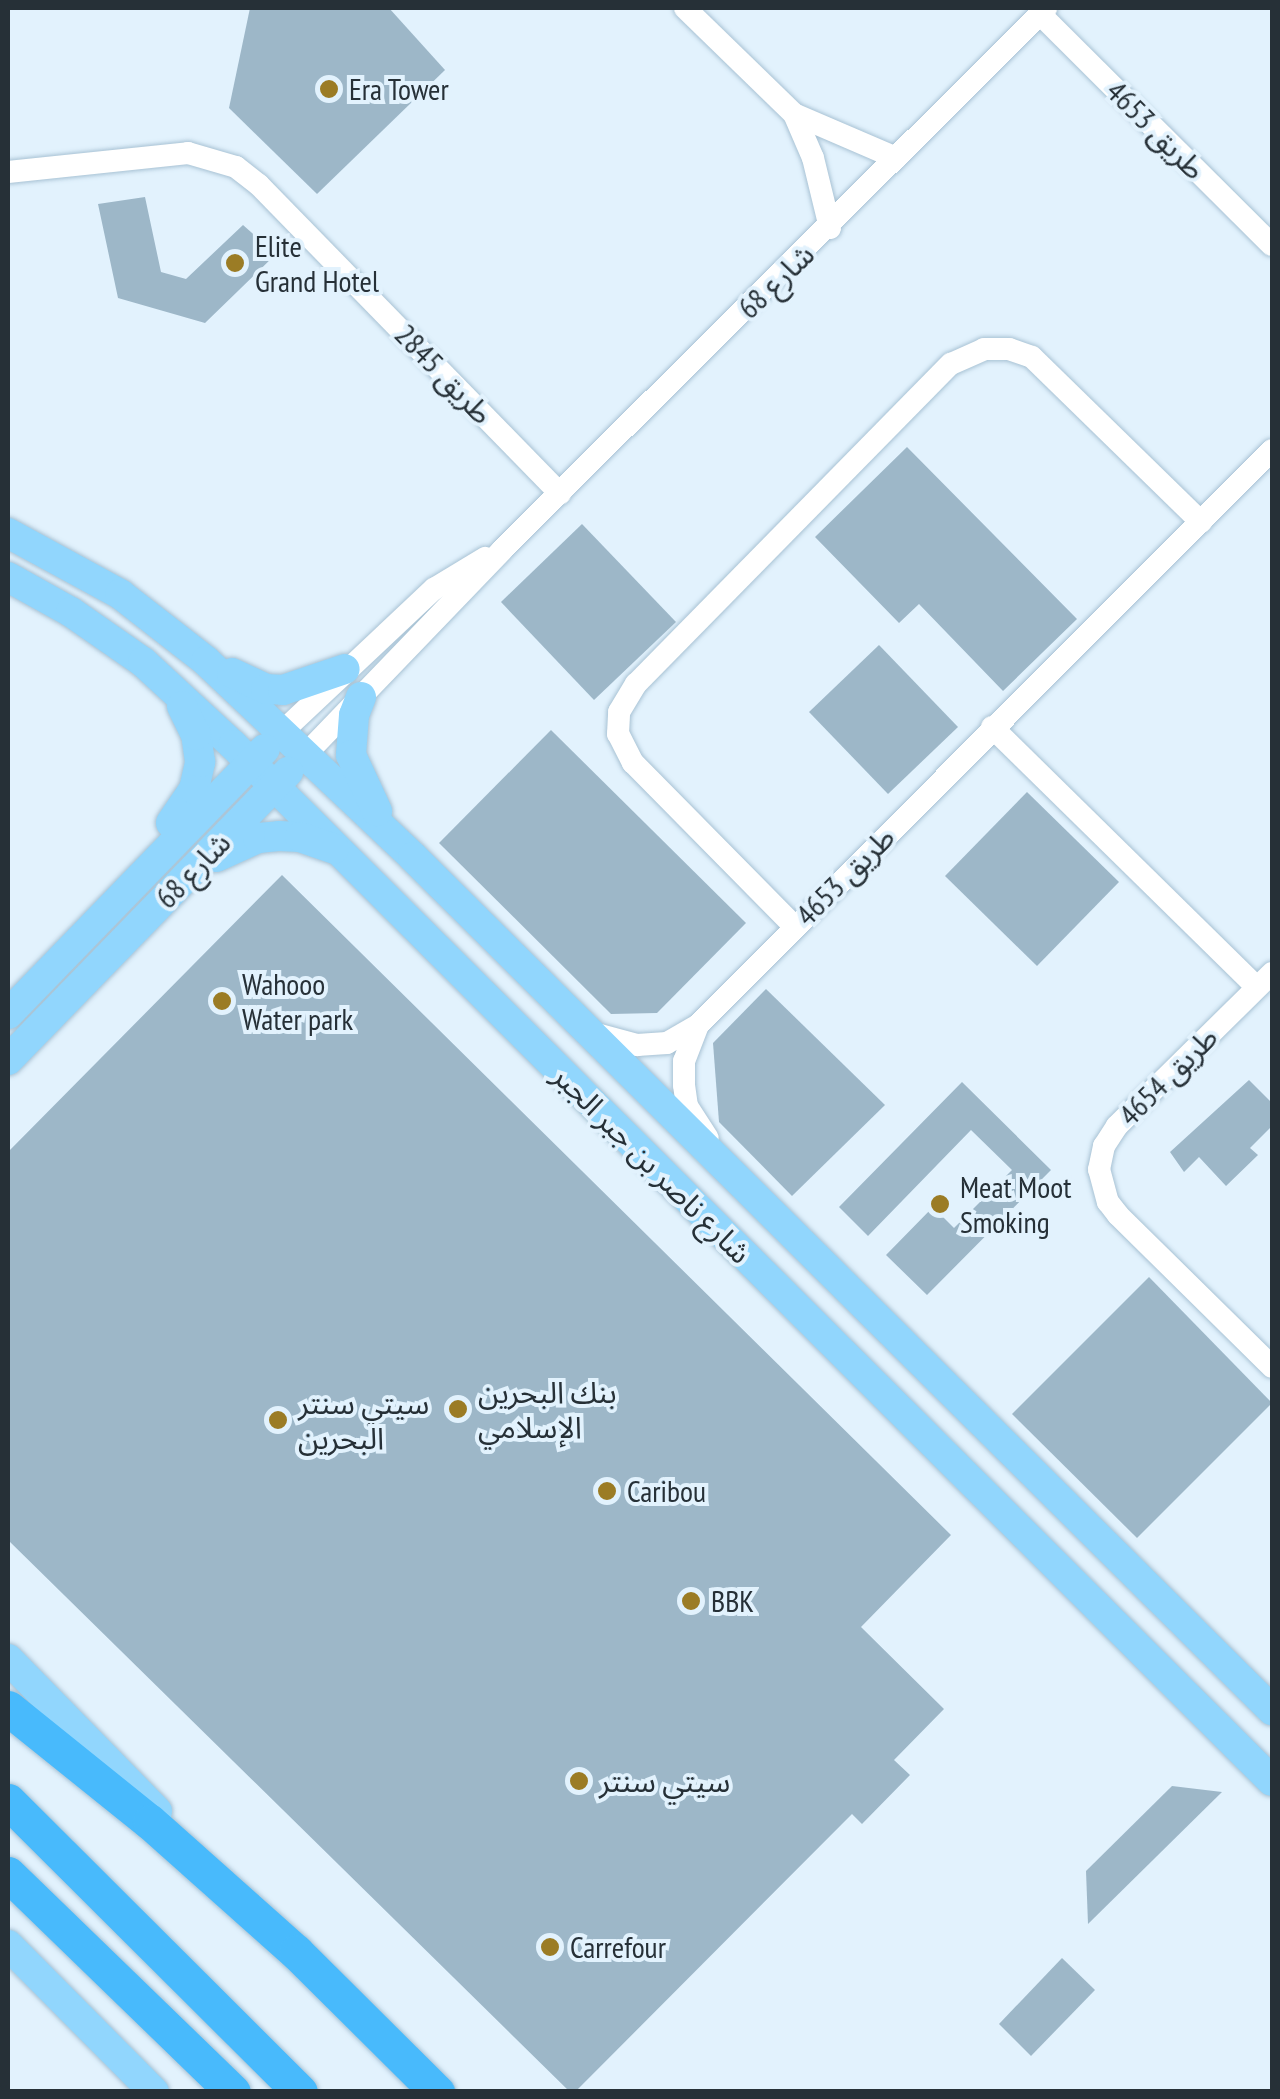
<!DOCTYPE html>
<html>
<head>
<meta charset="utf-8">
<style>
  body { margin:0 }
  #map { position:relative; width:1280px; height:2099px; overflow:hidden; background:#e2f2fd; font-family:"PT Sans Narrow","Noto Sans Arabic",sans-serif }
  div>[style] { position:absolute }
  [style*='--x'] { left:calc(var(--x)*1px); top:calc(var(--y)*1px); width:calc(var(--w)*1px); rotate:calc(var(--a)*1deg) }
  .building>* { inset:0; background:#9db7c8 }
  .roads { filter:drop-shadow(0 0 2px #a8c2d4) drop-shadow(0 0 2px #a8c2d4) }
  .minor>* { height:22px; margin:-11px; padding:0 11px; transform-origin:11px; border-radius:11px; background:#fff }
  .major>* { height:30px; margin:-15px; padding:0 15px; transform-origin:15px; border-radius:15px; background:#91d6fd }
  .highway>* { height:35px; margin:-17.5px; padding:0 17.5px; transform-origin:17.5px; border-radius:17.5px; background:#48bafc }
  .dots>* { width:28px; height:28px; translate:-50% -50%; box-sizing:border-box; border:5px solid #e2f2fd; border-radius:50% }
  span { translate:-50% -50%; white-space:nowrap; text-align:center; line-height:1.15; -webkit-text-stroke:8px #e2f2fd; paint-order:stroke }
  .poi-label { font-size:30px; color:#263037 }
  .left { translate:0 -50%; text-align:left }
  .street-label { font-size:30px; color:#263037 }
  .frame { position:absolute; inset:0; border:10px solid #263037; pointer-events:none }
</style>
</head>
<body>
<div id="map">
  <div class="building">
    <i style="clip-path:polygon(250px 8px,389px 8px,445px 70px,317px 194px,229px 108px)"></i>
    <i style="clip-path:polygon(145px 197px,161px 272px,186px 279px,243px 225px,276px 254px,205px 323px,118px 298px,98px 204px)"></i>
    <i style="clip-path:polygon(907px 447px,1077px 619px,1003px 691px,919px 604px,899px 623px,815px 537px)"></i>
    <i style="clip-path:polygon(582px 524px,676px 622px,594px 700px,501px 602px)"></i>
    <i style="clip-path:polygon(879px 645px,958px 727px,888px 794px,809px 712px)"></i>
    <i style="clip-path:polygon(551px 730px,746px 923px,657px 1013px,611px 1014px,439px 843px)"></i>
    <i style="clip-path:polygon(1027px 792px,1119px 882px,1037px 966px,945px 876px)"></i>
    <i style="clip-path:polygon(282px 875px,951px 1535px,861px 1627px,944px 1709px,894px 1760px,910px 1775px,862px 1824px,852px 1814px,575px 2092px,570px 2092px,8px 1540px,8px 1152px)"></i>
    <i style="clip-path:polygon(766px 989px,885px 1105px,792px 1196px,719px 1122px,713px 1043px)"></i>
    <i style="clip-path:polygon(1249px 1080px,1272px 1103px,1272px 1126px,1250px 1148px,1258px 1155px,1226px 1186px,1199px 1157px,1184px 1172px,1170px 1152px)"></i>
    <i style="clip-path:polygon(962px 1082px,1051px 1170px,927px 1295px,886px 1255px,933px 1207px,954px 1228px,1012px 1170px,971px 1130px,868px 1236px,839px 1207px)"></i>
    <i style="clip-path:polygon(1149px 1277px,1272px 1403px,1137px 1538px,1012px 1414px)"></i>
    <i style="clip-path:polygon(1172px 1786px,1222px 1792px,1088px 1924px,1086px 1871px)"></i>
    <i style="clip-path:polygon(1062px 1958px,1095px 1990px,1031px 2056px,999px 2024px)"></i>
  </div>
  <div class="roads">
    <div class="minor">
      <i style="--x:685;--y:8;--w:152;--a:44.2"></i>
      <i style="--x:794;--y:114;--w:111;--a:23.3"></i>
      <i style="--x:1040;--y:14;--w:327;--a:44.9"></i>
      <i style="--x:794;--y:114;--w:48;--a:66.6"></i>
      <i style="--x:813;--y:158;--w:72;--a:76.3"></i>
      <i style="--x:8;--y:172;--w:181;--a:-6"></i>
      <i style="--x:188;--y:153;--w:50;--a:16.3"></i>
      <i style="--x:236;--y:167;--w:29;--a:38"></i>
      <i style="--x:259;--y:185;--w:431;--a:45.7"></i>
      <i style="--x:992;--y:727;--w:371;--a:44.5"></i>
      <i style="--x:282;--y:732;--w:209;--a:-43.3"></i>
      <i style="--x:434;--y:589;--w:60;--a:-31.3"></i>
      <i style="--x:305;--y:755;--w:284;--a:-46.1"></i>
      <i style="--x:502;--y:550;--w:768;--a:-44.89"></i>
      <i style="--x:795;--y:927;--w:231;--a:-134.6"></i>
      <i style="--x:633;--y:763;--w:33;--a:-117"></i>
      <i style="--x:618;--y:734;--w:22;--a:-87"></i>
      <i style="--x:619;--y:712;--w:33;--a:-59"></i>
      <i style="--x:636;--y:684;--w:449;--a:-45.5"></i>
      <i style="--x:951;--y:364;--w:36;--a:-24"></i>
      <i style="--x:984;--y:349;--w:25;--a:0"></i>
      <i style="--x:1009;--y:349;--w:24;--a:19"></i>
      <i style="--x:1032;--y:357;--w:236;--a:44.3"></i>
      <i style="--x:1272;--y:973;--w:218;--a:135.4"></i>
      <i style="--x:1117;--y:1126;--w:24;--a:123"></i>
      <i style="--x:1104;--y:1146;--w:24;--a:102"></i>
      <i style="--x:1099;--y:1169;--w:34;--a:75"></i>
      <i style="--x:1108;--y:1202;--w:16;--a:52"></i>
      <i style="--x:1118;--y:1215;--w:216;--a:44.6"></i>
      <i style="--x:698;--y:1025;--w:39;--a:111"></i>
      <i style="--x:684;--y:1061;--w:24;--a:90"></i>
      <i style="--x:684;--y:1085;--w:21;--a:82"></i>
      <i style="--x:687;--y:1106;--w:38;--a:57"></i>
      <i style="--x:593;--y:1033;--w:46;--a:15.3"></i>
      <i style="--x:637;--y:1045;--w:30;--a:-4"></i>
      <i style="--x:667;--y:1043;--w:36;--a:-30"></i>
      <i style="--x:698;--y:1025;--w:812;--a:-45.05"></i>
    </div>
    <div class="major">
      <i style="--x:8;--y:533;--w:128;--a:28.6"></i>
      <i style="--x:120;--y:594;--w:109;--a:37.9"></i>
      <i style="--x:206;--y:661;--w:285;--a:43.4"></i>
      <i style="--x:413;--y:857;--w:1211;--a:44.8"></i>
      <i style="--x:8;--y:577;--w:72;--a:29.1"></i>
      <i style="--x:71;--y:612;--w:88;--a:34.8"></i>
      <i style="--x:143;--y:662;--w:122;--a:42.7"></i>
      <i style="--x:233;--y:745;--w:1467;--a:44.92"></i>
      <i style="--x:232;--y:673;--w:38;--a:25"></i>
      <i style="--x:266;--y:689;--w:17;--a:3"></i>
      <i style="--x:283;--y:690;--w:65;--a:-18.7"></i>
      <i style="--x:361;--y:697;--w:19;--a:111"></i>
      <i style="--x:354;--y:715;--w:40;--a:94.3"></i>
      <i style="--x:351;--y:755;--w:62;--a:65.1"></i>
      <i style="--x:171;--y:823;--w:41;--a:-55.9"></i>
      <i style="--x:194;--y:789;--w:28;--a:-77"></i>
      <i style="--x:200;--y:762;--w:27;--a:-98"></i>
      <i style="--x:196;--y:735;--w:32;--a:-116"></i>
      <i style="--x:216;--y:857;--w:46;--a:-24.3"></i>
      <i style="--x:258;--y:838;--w:21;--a:-5"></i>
      <i style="--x:279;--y:836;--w:21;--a:3"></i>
      <i style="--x:300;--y:837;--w:36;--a:19"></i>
      <i style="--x:8;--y:1014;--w:369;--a:-45.9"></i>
      <i style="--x:8;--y:1060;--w:402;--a:-45.8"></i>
      <i style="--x:8;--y:1659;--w:213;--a:45.6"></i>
      <i style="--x:8;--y:1945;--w:207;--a:45.2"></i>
    </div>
    <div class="highway">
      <i style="--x:8;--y:1708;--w:182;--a:38.8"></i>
      <i style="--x:150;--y:1822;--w:195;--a:41.7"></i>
      <i style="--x:296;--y:1952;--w:199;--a:44.8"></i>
      <i style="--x:8;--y:1801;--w:412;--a:44.9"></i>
      <i style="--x:8;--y:1874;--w:313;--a:44.1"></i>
    </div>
  </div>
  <div class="dots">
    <i style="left:329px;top:89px;background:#9b7c25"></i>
    <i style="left:235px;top:263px;background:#9b7c25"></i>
    <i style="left:222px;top:1001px;background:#9b7c25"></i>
    <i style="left:940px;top:1204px;background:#9b7c25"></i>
    <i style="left:458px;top:1409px;background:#9b7c25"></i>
    <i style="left:278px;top:1420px;background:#9b7c25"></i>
    <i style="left:607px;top:1491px;background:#9b7c25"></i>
    <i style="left:691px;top:1601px;background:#9b7c25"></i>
    <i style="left:579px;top:1781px;background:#9b7c25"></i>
    <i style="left:550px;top:1947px;background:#9b7c25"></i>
  </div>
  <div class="poi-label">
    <span class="left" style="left:349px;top:89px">Era Tower</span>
    <span class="left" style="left:255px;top:263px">Elite<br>Grand Hotel</span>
    <span class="left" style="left:242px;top:1001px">Wahooo<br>Water park</span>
    <span class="left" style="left:960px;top:1204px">Meat Moot<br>Smoking</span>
    <span class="left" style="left:478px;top:1409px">بنك البحرين<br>الإسلامي</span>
    <span class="left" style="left:298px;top:1420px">سيتي سنتر<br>البحرين</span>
    <span class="left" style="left:627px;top:1491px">Caribou</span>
    <span class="left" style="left:711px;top:1601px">BBK</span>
    <span class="left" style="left:599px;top:1781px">سيتي سنتر</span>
    <span class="left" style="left:570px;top:1947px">Carrefour</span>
  </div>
  <div class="street-label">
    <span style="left:1156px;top:130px;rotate:45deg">طريق 4653</span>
    <span style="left:776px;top:281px;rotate:-44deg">شارع 68</span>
    <span style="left:444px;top:374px;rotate:46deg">طريق 2845</span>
    <span style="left:193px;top:870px;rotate:-46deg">شارع 68</span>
    <span style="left:845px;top:876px;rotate:-45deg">طريق 4653</span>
    <span style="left:1168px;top:1076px;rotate:-45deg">طريق 4654</span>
    <span style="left:652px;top:1164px;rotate:45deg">شارع ناصر بن جبر الجبر</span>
  </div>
  <div class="frame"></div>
</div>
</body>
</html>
